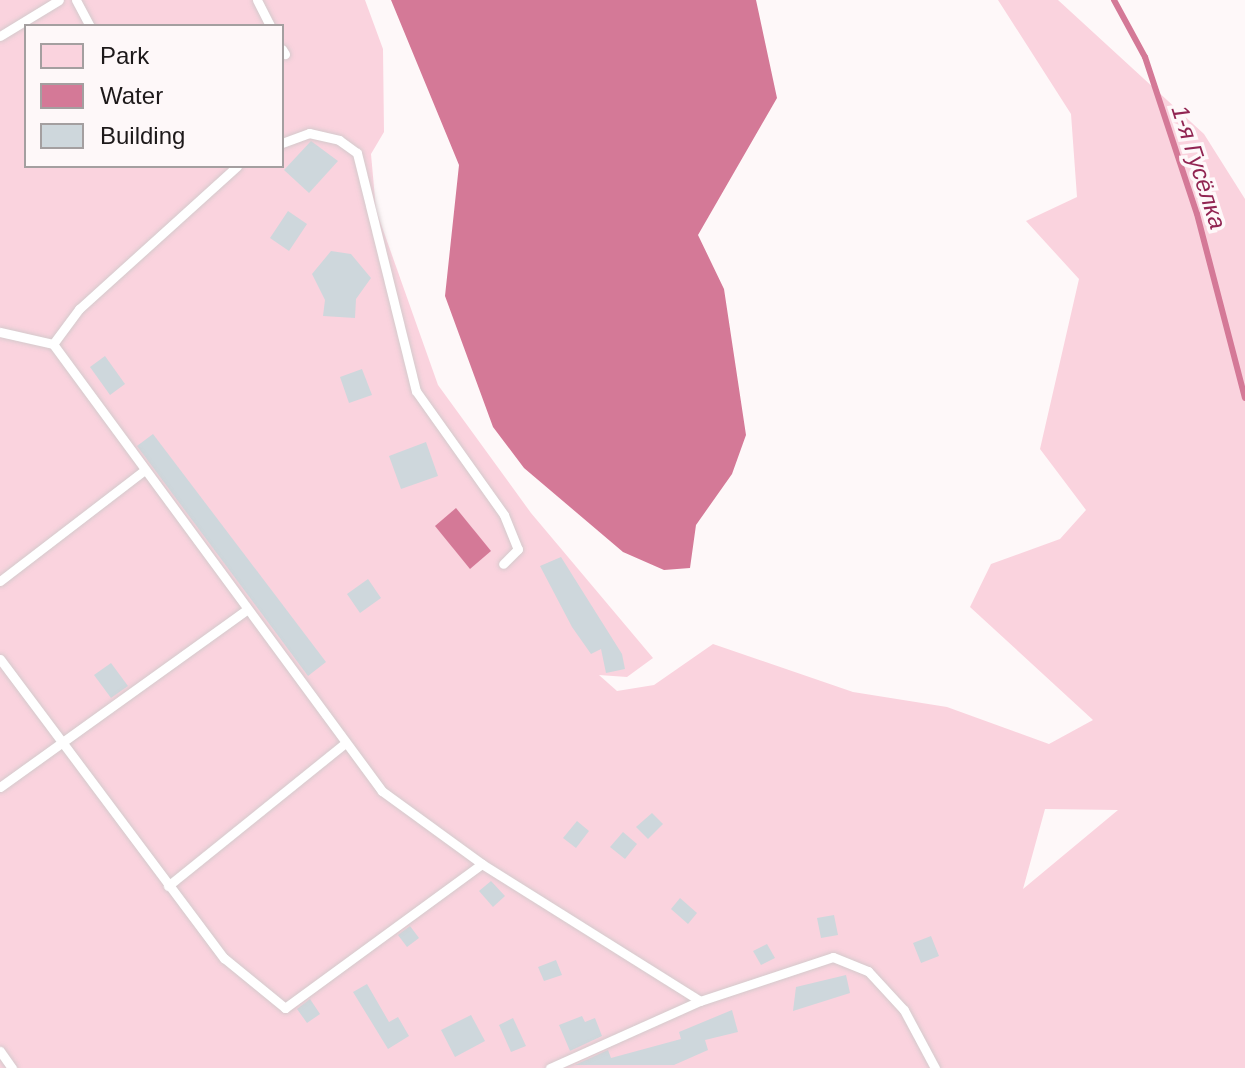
<!DOCTYPE html>
<html>
<head>
<meta charset="utf-8">
<style>
  body { margin:0 }
  #map { position:relative; width:1245px; height:1068px; overflow:hidden; background:#fef8f9; font-family:Helvetica,sans-serif }
  div>[style] { position:absolute }
  [style*='--x'] { left:calc(var(--x)*1px); top:calc(var(--y)*1px); width:calc(var(--w)*1px); rotate:calc(var(--a)*1deg) }
  .green>* { inset:0; background:#fad3de }
  .water>* { inset:0; background:#d47997 }
  .stream>* { height:6px; margin:-3px; padding:0 3px; transform-origin:3px; border-radius:3px; background:#d47997 }
  .building>* { inset:0; background:#ced7dc }
  .roads { filter:drop-shadow(0 0 2px #d4cacc) drop-shadow(0 0 2px #d4cacc) }
  .lane>* { height:9px; margin:-4.5px; padding:0 4.5px; transform-origin:4.5px; border-radius:4.5px; background:#fff }
  span { translate:-50% -50%; white-space:nowrap; text-align:center; line-height:1.15; -webkit-text-stroke:7px #fef8f9; paint-order:stroke }
  .water-label { font-size:24px; color:#912552; font-style:italic }
  .legend { position:absolute; left:24px; top:24px; width:260px; height:144px; box-sizing:border-box; background:#fef8f9; border:2px solid #a49fa0; margin:0; padding:10px 14px; list-style:none; font-size:24px; color:#1d191a }
  .legend li { display:flex; align-items:center; gap:16px; height:40px }
  .legend b { width:40px; border:2px solid #a49fa0 }
</style>
</head>
<body>
<div id="map">
  <div class="green">
    <i style="clip-path:polygon(evenodd,0 0,365px 0,383px 49px,384px 132px,371px 154px,376px 210px,438px 385px,531px 513px,653px 658px,627px 677px,599px 675px,617px 691px,654px 685px,713px 644px,853px 692px,947px 707px,1049px 744px,1093px 720px,970px 607px,991px 564px,1060px 539px,1086px 510px,1040px 449px,1079px 279px,1026px 221px,1077px 197px,1071px 114px,998px 0,1058px 0,1204px 134px,1245px 199px,1245px 1068px,0 1068px,0 0,26px 26px,282px 26px,282px 166px,26px 166px,26px 26px,0 0,1045px 809px,1118px 810px,1023px 889px,1045px 809px)"></i>
  </div>
  <div class="water">
    <i style="clip-path:polygon(391px 0,756px 0,777px 98px,698px 235px,724px 289px,746px 435px,732px 474px,696px 525px,690px 568px,664px 570px,623px 552px,524px 468px,493px 427px,445px 296px,459px 165px)"></i>
    <i style="clip-path:polygon(456px 508px,491px 551px,470px 569px,435px 526px)"></i>
  </div>
  <div class="stream">
    <i style="--x:1114;--y:0;--w:65;--a:61.5"></i>
    <i style="--x:1145;--y:57;--w:165;--a:71.7"></i>
    <i style="--x:1197;--y:214;--w:190;--a:75.4"></i>
  </div>
  <div class="building">
    <i style="clip-path:polygon(311px 141px,338px 161px,309px 193px,284px 170px)"></i>
    <i style="clip-path:polygon(288px 211px,307px 224px,289px 251px,270px 238px)"></i>
    <i style="clip-path:polygon(331px 251px,351px 254px,371px 278px,356px 299px,355px 318px,323px 316px,325px 300px,312px 274px)"></i>
    <i style="clip-path:polygon(105px 356px,125px 384px,110px 395px,90px 367px)"></i>
    <i style="clip-path:polygon(362px 369px,372px 395px,349px 403px,340px 377px)"></i>
    <i style="clip-path:polygon(153px 434px,326px 662px,308px 676px,137px 446px)"></i>
    <i style="clip-path:polygon(426px 442px,438px 476px,401px 489px,389px 456px)"></i>
    <i style="clip-path:polygon(561px 557px,622px 654px,625px 669px,606px 673px,601px 649px,591px 654px,572px 627px,540px 566px)"></i>
    <i style="clip-path:polygon(368px 579px,381px 598px,360px 613px,347px 594px)"></i>
    <i style="clip-path:polygon(111px 663px,128px 686px,111px 698px,94px 675px)"></i>
    <i style="clip-path:polygon(652px 813px,663px 824px,648px 839px,636px 827px)"></i>
    <i style="clip-path:polygon(577px 821px,589px 831px,576px 848px,563px 838px)"></i>
    <i style="clip-path:polygon(623px 832px,637px 844px,625px 859px,610px 847px)"></i>
    <i style="clip-path:polygon(491px 881px,505px 896px,493px 907px,479px 891px)"></i>
    <i style="clip-path:polygon(680px 898px,697px 913px,688px 924px,671px 909px)"></i>
    <i style="clip-path:polygon(834px 915px,838px 935px,821px 938px,817px 918px)"></i>
    <i style="clip-path:polygon(410px 926px,419px 938px,407px 947px,398px 935px)"></i>
    <i style="clip-path:polygon(931px 936px,939px 956px,921px 963px,913px 943px)"></i>
    <i style="clip-path:polygon(767px 944px,775px 958px,761px 965px,753px 951px)"></i>
    <i style="clip-path:polygon(556px 960px,562px 975px,544px 981px,538px 967px)"></i>
    <i style="clip-path:polygon(846px 975px,850px 993px,793px 1011px,796px 987px)"></i>
    <i style="clip-path:polygon(367px 984px,389px 1022px,398px 1017px,409px 1036px,388px 1049px,353px 992px)"></i>
    <i style="clip-path:polygon(310px 999px,320px 1014px,307px 1023px,297px 1009px)"></i>
    <i style="clip-path:polygon(732px 1010px,738px 1032px,705px 1040px,708px 1050px,674px 1065px,575px 1065px,608px 1050px,611px 1058px,681px 1039px,679px 1032px)"></i>
    <i style="clip-path:polygon(471px 1015px,485px 1041px,455px 1057px,441px 1030px)"></i>
    <i style="clip-path:polygon(582px 1016px,585px 1022px,595px 1018px,602px 1036px,570px 1051px,559px 1025px)"></i>
    <i style="clip-path:polygon(513px 1018px,526px 1046px,511px 1052px,499px 1025px)"></i>
  </div>
  <div class="roads">
    <div class="lane">
      <i style="--x:76;--y:0;--w:30;--a:62"></i>
      <i style="--x:257;--y:0;--w:29;--a:63"></i>
      <i style="--x:0;--y:36;--w:69;--a:-31.4"></i>
      <i style="--x:282;--y:49;--w:6;--a:59"></i>
      <i style="--x:282;--y:143;--w:29;--a:-20"></i>
      <i style="--x:309;--y:133;--w:31;--a:13"></i>
      <i style="--x:339;--y:140;--w:22;--a:36"></i>
      <i style="--x:357;--y:153;--w:245;--a:76.1"></i>
      <i style="--x:416;--y:391;--w:152;--a:54.6"></i>
      <i style="--x:504;--y:515;--w:37;--a:68"></i>
      <i style="--x:518;--y:549;--w:21;--a:135"></i>
      <i style="--x:0;--y:332;--w:54;--a:12.8"></i>
      <i style="--x:53;--y:344;--w:555;--a:53.65"></i>
      <i style="--x:382;--y:791;--w:124;--a:36.1"></i>
      <i style="--x:482;--y:864;--w:257;--a:32.1"></i>
      <i style="--x:700;--y:1001;--w:140;--a:-18.3"></i>
      <i style="--x:833;--y:957;--w:38;--a:22"></i>
      <i style="--x:868;--y:971;--w:53;--a:47.3"></i>
      <i style="--x:904;--y:1010;--w:66;--a:61.9"></i>
      <i style="--x:53;--y:344;--w:44;--a:-53.4"></i>
      <i style="--x:79;--y:309;--w:213;--a:-42.1"></i>
      <i style="--x:0;--y:581;--w:179;--a:-37.5"></i>
      <i style="--x:0;--y:659;--w:374;--a:53.2"></i>
      <i style="--x:224;--y:958;--w:79;--a:39.3"></i>
      <i style="--x:285;--y:1008;--w:244;--a:-36.2"></i>
      <i style="--x:0;--y:787;--w:302;--a:-35.7"></i>
      <i style="--x:168;--y:886;--w:228;--a:-38.9"></i>
      <i style="--x:0;--y:1051;--w:21;--a:55"></i>
      <i style="--x:550;--y:1068;--w:164;--a:-24.1"></i>
    </div>
  </div>
  <div class="water-label">
    <span style="left:1199px;top:167px;rotate:72deg">1-я Гусёлка</span>
  </div>
  <ul class="legend">
  <li><b style="height:22px;background:#fad3de"></b>Park</li>
  <li><b style="height:22px;background:#d47997"></b>Water</li>
  <li><b style="height:22px;background:#ced7dc"></b>Building</li>
  </ul>
</div>
</body>
</html>
